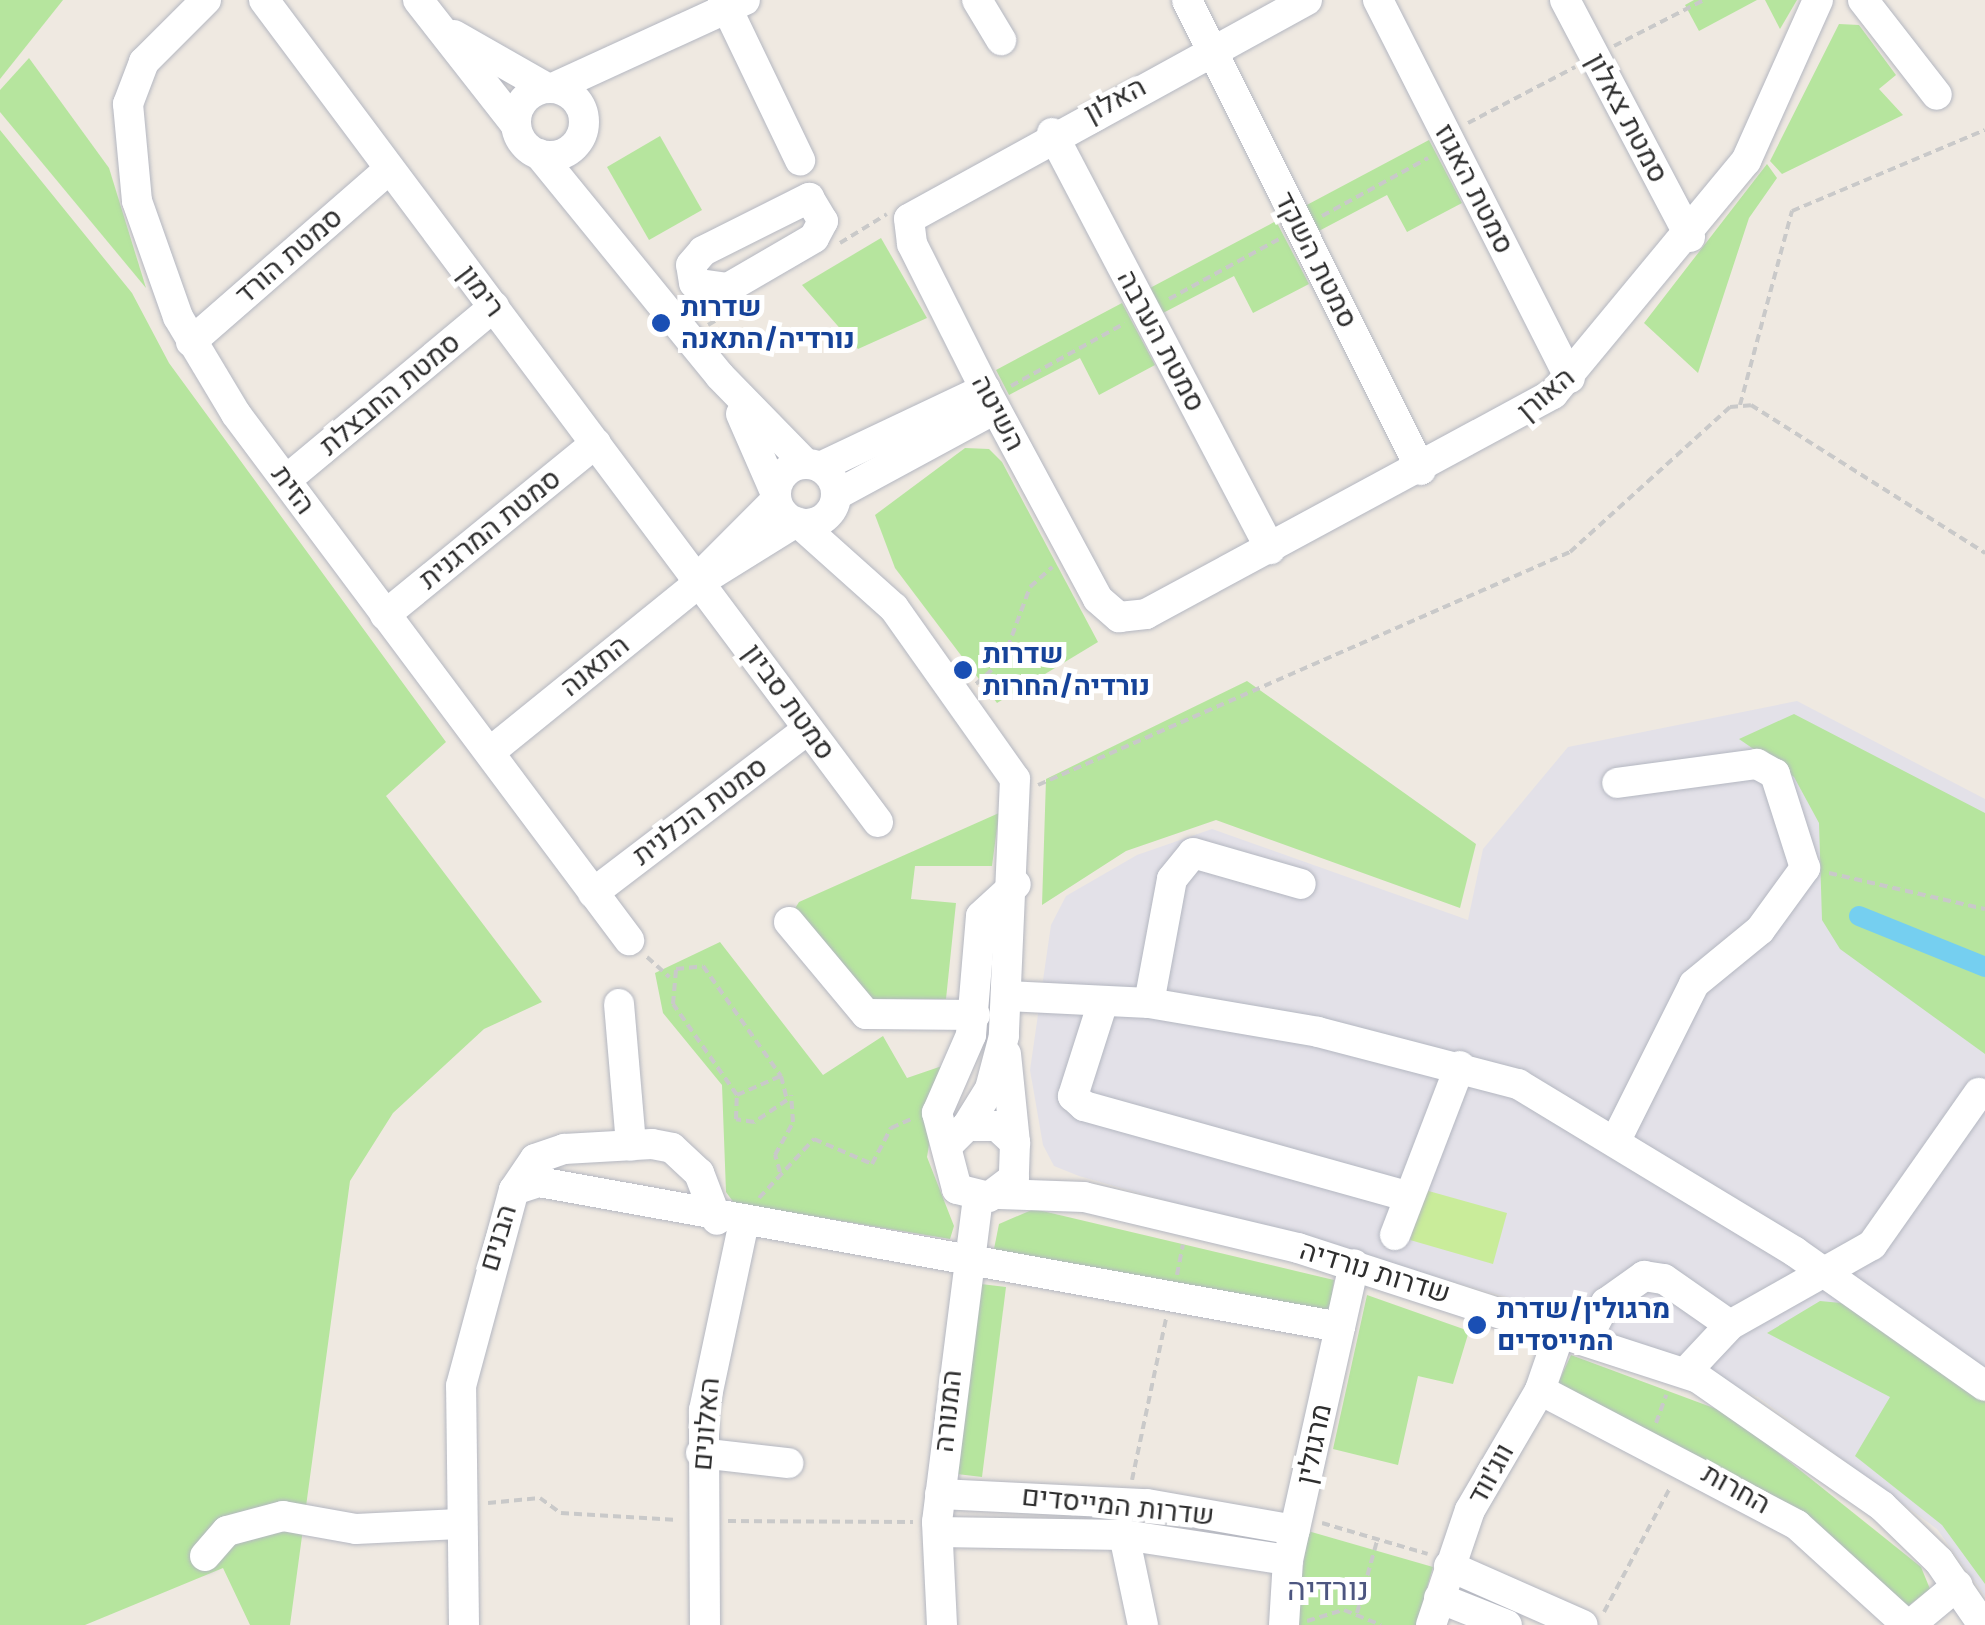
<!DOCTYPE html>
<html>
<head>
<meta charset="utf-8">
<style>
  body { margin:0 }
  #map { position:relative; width:1985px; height:1625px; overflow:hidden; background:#efe9e1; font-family:"Fira Sans",Heebo,sans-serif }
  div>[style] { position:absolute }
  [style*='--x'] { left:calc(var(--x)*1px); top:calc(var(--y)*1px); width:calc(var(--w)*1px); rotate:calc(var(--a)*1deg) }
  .industrial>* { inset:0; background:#e3e1e8 }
  .green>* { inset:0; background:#b6e59e }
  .pitch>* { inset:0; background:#c9ec9a }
  .canal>* { height:20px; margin:-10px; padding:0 10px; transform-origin:10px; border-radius:10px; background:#75cff0 }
  .path>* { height:4px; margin-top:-2px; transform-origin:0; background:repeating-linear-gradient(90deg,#c9c9c9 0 8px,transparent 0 13px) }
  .roads { filter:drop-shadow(0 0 2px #b4b7c1) drop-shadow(0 0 2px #b4b7c1) }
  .minor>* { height:30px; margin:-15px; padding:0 15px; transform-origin:15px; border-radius:15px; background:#fff }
  .minor>.ring { margin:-15px; padding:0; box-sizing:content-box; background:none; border:30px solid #fff; border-radius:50% }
  .dots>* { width:28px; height:28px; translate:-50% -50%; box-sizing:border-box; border:5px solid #fff; border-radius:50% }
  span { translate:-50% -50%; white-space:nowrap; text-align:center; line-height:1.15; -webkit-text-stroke:10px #fff; paint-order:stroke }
  .street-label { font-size:28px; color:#2e2e2e }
  .transit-label { font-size:28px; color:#164399; font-weight:700 }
  .left { translate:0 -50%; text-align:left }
  .quarter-label { font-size:32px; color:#4d5680 }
</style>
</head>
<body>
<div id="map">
  <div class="industrial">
    <i style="clip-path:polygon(1797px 701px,1985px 799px,1985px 1596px,1937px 1529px,1758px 1397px,1556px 1311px,1079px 1176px,1054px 1166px,1043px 1145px,1030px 1070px,1051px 925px,1066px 896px,1137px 855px,1212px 829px,1468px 920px,1483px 849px,1568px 747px)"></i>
  </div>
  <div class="green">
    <i style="clip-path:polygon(0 0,63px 0,0 79px)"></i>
    <i style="clip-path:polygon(1694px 0,1757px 0,1699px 31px,1685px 5px)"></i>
    <i style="clip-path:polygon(1765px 0,1797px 0,1780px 29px)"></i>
    <i style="clip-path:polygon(1839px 24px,1859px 25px,1896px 75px,1879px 89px,1903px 115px,1782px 174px,1770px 161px)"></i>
    <i style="clip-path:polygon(29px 58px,109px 168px,146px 288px,0 112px,0 90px)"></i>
    <i style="clip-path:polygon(0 130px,132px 293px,169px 363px,446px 742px,386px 796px,542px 1002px,484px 1029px,393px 1113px,350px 1181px,290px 1625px,250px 1625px,223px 1568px,85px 1625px,0 1625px)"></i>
    <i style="clip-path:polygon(660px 136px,702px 210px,649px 240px,607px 167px)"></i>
    <i style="clip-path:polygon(1429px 140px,1462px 203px,1407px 232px,1387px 195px,1317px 232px,1303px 207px)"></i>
    <i style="clip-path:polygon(1767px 164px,1777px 178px,1749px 218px,1698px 373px,1644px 323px)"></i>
    <i style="clip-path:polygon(1276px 221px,1309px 284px,1253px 313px,1234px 276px,1163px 313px,1150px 288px)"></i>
    <i style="clip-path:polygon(881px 238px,927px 318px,858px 349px,802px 285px)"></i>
    <i style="clip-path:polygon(1122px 303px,1155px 365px,1099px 395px,1080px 358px,1009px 395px,996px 370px)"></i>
    <i style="clip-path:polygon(965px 448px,989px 449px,1002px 462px,1098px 642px,997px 703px,895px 568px,875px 515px)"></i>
    <i style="clip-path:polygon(1247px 681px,1476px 844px,1460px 908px,1216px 820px,1126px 851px,1042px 905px,1046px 779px)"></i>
    <i style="clip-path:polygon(1794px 714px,1985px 813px,1985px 1054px,1840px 949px,1822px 920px,1819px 823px,1794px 777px,1739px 739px)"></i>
    <i style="clip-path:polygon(999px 813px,992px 866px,915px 866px,911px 899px,956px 903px,946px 999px,870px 999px,794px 910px,799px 902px)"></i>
    <i style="clip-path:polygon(720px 942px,823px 1075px,883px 1036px,907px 1078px,942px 1066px,927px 1157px,954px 1226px,950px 1239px,734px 1203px,726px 1192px,722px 1085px,663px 1013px,655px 973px)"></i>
    <i style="clip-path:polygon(1034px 1209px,1334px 1280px,1329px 1315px,992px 1259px,999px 1224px)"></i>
    <i style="clip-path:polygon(981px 1284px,1006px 1287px,982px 1477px,957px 1474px)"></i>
    <i style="clip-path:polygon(1367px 1295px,1469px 1331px,1453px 1384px,1418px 1376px,1398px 1465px,1333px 1449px)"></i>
    <i style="clip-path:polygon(1820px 1301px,1841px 1303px,1985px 1399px,1985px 1584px,1942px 1525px,1855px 1456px,1890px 1397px,1767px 1333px)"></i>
    <i style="clip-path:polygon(1571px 1355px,1730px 1414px,1921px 1567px,1930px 1589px,1903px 1610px,1556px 1388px)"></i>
    <i style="clip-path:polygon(1308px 1531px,1433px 1567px,1416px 1625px,1295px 1625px)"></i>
  </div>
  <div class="pitch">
    <i style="clip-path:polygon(1425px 1190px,1507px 1213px,1493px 1264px,1410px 1240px)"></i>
  </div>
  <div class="canal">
    <i style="--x:1859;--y:916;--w:136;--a:22"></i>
  </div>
  <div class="path">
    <i style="--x:1614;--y:46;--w:101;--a:-27.1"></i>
    <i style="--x:1468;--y:123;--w:121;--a:-27.6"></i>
    <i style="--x:1322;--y:216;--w:121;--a:-28.7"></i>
    <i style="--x:840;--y:243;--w:55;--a:-31.7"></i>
    <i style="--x:1169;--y:299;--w:125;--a:-28.6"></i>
    <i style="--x:708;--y:325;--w:21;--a:-31"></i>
    <i style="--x:1011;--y:386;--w:130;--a:-28.9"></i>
    <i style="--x:1740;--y:405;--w:201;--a:-75"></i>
    <i style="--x:1792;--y:211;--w:209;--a:-22.8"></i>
    <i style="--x:976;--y:684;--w:36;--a:-42"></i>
    <i style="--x:1003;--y:660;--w:78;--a:-69.7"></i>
    <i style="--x:1030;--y:587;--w:30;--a:-42"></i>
    <i style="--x:1038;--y:785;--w:581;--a:-23.65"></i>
    <i style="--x:1570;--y:552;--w:216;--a:-42.2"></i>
    <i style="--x:1730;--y:407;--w:21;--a:-5"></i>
    <i style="--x:1751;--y:405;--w:277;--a:32.3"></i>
    <i style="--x:1829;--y:873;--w:160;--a:13"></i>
    <i style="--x:647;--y:957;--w:30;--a:42"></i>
    <i style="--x:781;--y:1076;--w:25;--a:76"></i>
    <i style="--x:787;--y:1100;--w:40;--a:146"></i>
    <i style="--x:754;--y:1122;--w:18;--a:-171"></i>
    <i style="--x:736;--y:1119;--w:24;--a:-88"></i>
    <i style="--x:737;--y:1095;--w:48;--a:-23.4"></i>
    <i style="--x:737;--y:1095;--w:111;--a:-125.1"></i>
    <i style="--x:673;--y:1004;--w:35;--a:-85"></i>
    <i style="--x:676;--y:969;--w:27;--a:-6"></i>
    <i style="--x:703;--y:966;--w:135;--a:54.7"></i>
    <i style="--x:780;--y:1172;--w:18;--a:-106"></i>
    <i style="--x:775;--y:1155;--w:38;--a:-61"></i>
    <i style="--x:793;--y:1122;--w:27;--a:-94"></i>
    <i style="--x:759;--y:1198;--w:81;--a:-47"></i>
    <i style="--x:814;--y:1139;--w:63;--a:23.3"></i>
    <i style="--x:872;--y:1164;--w:41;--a:-62.2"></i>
    <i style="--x:891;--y:1128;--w:24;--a:-24"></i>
    <i style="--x:1177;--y:1275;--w:31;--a:-79"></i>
    <i style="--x:1656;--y:1423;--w:30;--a:-70"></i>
    <i style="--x:1132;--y:1480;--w:166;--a:-78.1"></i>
    <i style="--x:488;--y:1503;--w:52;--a:-5.5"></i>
    <i style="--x:540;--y:1498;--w:26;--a:36"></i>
    <i style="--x:561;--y:1513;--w:117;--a:3.4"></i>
    <i style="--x:728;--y:1521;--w:185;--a:0.3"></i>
    <i style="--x:1322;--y:1523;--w:110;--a:16.3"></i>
    <i style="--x:1604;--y:1612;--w:140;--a:-62"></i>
    <i style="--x:1357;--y:1613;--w:75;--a:-74.5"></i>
    <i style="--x:1307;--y:1621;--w:39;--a:-17"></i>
    <i style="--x:1344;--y:1610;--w:40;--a:22"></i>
  </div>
  <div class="roads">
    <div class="minor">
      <i style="--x:206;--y:0;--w:88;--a:135"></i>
      <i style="--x:144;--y:62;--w:45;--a:110.9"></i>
      <i style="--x:128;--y:104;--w:97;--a:84.7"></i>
      <i style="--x:137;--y:201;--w:123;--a:70.5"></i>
      <i style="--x:178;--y:317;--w:113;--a:59.1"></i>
      <i style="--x:236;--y:414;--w:657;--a:53.23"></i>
      <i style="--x:264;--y:0;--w:1026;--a:53.24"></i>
      <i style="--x:418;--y:0;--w:159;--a:51.9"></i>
      <i style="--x:723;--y:0;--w:178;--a:64.3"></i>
      <i style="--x:977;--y:0;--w:47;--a:59"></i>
      <i style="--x:1187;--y:0;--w:525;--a:63.53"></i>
      <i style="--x:1307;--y:0;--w:454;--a:151.2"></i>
      <i style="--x:909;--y:219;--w:25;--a:83"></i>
      <i style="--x:912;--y:244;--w:162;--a:63.3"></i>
      <i style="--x:985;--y:389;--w:238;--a:61.7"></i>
      <i style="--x:1098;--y:599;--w:28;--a:41"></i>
      <i style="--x:1119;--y:617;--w:27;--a:-6"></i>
      <i style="--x:1146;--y:614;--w:463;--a:-28.4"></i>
      <i style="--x:1553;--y:394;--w:303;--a:-50.4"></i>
      <i style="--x:1746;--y:161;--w:176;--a:-65.9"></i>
      <i style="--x:1378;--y:0;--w:424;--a:63.1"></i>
      <i style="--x:1565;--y:0;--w:268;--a:62.2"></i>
      <i style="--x:1863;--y:0;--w:120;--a:52.1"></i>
      <i style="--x:454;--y:35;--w:107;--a:29.7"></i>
      <i style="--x:553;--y:88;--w:211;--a:-24.6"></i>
      <i class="ring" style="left:516px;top:88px;width:38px;height:38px"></i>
      <i style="--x:1052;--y:133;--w:470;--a:62.3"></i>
      <i style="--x:539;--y:154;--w:286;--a:50.8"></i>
      <i style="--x:720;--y:376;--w:123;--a:45.7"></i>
      <i style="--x:809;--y:198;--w:27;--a:59"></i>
      <i style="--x:823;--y:221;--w:19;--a:118"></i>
      <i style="--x:814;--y:238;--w:99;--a:149.8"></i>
      <i style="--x:728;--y:288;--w:34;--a:-172"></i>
      <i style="--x:694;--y:283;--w:18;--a:-99"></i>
      <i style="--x:691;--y:265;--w:18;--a:-49"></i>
      <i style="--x:703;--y:251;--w:119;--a:-26.6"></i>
      <i style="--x:191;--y:342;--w:262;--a:-41.1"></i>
      <i style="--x:741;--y:414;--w:85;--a:66.4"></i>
      <i class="ring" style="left:776px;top:464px;width:30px;height:30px"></i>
      <i style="--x:820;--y:467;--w:183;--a:-25.3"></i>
      <i style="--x:286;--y:480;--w:271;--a:-39.8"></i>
      <i style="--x:836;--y:495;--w:181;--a:-28.4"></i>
      <i style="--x:800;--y:524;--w:126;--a:41.8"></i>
      <i style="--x:894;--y:608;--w:209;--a:54.7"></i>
      <i style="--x:1015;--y:779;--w:257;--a:92.5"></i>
      <i style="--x:1004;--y:1036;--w:55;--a:104.8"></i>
      <i style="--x:990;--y:1089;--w:44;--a:121.9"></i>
      <i style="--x:703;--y:573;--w:103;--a:-45"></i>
      <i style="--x:385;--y:615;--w:272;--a:-39.2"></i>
      <i style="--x:490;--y:752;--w:272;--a:-39"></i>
      <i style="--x:701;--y:581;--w:112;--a:-31.8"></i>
      <i style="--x:593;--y:893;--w:270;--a:-37.3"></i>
      <i style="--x:789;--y:922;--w:120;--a:50.1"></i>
      <i style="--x:866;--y:1014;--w:109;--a:0.5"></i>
      <i style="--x:1007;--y:996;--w:142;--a:2.8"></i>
      <i style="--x:1149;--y:1003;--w:171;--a:9.7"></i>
      <i style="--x:1318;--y:1032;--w:207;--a:14.6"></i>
      <i style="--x:1518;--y:1084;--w:324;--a:31.2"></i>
      <i style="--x:1795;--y:1252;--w:232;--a:35.2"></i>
      <i style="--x:1103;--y:1002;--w:99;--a:107.7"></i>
      <i style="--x:1073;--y:1096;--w:15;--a:42"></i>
      <i style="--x:1084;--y:1106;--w:331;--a:15.6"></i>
      <i style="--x:1149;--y:1003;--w:126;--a:-79.5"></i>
      <i style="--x:1172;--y:879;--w:33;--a:-51"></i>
      <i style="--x:1193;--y:853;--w:112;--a:16"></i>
      <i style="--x:619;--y:1004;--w:142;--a:85.1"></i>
      <i style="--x:1006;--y:1054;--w:89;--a:84.2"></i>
      <i style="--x:1616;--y:1140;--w:174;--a:-63.4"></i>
      <i style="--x:1694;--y:984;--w:85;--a:-39.3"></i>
      <i style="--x:1760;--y:930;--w:77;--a:-54"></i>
      <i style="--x:1805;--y:868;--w:99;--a:-107.7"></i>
      <i style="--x:1775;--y:774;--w:21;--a:-151"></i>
      <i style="--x:1757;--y:764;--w:141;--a:172.3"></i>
      <i style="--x:947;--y:1146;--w:28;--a:-45"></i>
      <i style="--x:967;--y:1126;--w:30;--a:0"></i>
      <i style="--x:997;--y:1126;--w:25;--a:43"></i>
      <i style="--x:1015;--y:1143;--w:35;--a:92"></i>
      <i style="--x:1014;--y:1178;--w:31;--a:143"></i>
      <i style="--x:989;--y:1197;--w:33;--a:-166"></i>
      <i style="--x:957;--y:1189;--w:79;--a:-104.7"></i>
      <i style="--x:937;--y:1113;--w:85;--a:-66.4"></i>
      <i style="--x:971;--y:1035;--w:119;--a:-85.2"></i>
      <i style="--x:981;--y:916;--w:47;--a:-42.4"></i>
      <i style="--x:514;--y:1190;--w:37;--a:-56"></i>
      <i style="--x:535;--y:1159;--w:31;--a:-19"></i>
      <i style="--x:564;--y:1149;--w:88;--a:-3.3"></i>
      <i style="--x:652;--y:1144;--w:20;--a:11"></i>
      <i style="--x:672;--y:1148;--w:37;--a:43"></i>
      <i style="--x:699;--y:1173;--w:50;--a:69"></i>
      <i style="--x:1000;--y:1194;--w:84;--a:2"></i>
      <i style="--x:1084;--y:1197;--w:220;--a:13.4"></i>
      <i style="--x:1298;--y:1248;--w:421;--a:18"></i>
      <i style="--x:1698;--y:1378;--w:224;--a:34.8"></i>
      <i style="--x:1882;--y:1506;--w:79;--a:44"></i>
      <i style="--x:1939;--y:1561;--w:78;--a:55.5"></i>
      <i style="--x:1395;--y:1235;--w:181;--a:-69"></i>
      <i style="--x:1587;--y:1338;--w:40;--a:-62"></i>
      <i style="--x:1606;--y:1303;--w:47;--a:-35.4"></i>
      <i style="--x:1644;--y:1276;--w:20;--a:9"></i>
      <i style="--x:1664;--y:1279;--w:80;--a:34.9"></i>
      <i style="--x:1685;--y:1373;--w:66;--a:-46.8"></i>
      <i style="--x:1730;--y:1325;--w:163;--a:-29.4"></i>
      <i style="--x:1872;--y:1245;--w:186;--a:-54.9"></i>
      <i style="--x:1540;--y:1390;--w:290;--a:27.7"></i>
      <i style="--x:1797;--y:1525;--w:149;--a:42.3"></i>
      <i style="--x:701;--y:1453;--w:88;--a:6.6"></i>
      <i style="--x:940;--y:1494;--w:207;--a:2.8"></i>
      <i style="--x:1147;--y:1504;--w:150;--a:10"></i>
      <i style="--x:938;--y:1532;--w:186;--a:0.9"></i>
      <i style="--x:1124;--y:1535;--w:166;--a:8.7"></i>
      <i style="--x:1124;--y:1535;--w:92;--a:78.1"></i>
      <i style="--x:205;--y:1556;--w:33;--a:-49"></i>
      <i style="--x:227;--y:1531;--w:58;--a:-15"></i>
      <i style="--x:283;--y:1516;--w:74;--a:10.1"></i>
      <i style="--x:356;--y:1529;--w:103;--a:-2.8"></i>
      <i style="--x:1449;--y:1566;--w:146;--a:23.8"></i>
      <i style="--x:1439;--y:1598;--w:73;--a:21.7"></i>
      <i style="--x:464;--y:1625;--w:239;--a:-90.7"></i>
      <i style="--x:461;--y:1386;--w:203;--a:-74.9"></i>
      <i style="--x:514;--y:1190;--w:26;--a:-18"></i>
      <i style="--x:539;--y:1182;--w:814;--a:10.26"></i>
      <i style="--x:705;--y:1625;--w:215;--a:-90.3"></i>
      <i style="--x:704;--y:1410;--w:188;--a:-78"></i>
      <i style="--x:942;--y:1625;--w:103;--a:-92.8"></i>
      <i style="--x:937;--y:1522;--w:327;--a:-82.8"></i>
      <i style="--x:1284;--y:1625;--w:65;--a:-86.5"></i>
      <i style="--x:1288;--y:1560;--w:303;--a:-77.4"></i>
      <i style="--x:1431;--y:1625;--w:121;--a:-71.3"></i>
      <i style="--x:1470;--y:1510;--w:139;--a:-59.7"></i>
      <i style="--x:1540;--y:1390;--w:65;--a:-71"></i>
      <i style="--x:1910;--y:1625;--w:62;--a:-39.8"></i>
    </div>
  </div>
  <div class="dots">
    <i style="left:661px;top:323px;background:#1a4fb4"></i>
    <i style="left:963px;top:670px;background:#1a4fb4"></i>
    <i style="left:1477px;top:1325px;background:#1a4fb4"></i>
  </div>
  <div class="street-label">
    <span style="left:1115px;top:100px;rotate:-28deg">האלון</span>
    <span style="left:1627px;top:118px;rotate:62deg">סמטת צאלון</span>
    <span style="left:1474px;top:189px;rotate:63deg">סמטת האגוז</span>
    <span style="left:289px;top:256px;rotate:-41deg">סמטת הורד</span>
    <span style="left:1316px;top:260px;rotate:63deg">סמטת השקד</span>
    <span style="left:481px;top:291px;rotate:53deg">רימון</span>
    <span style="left:1161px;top:341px;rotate:62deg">סמטת הערבה</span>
    <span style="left:390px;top:394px;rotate:-40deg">סמטת החבצלת</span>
    <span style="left:1546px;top:394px;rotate:-40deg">האורן</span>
    <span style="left:998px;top:413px;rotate:62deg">השיטה</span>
    <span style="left:293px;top:490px;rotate:54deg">הזית</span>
    <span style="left:490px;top:529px;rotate:-39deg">סמטת המרגנית</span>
    <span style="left:595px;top:666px;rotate:-39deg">התאנה</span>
    <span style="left:789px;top:702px;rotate:54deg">סמטת סביון</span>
    <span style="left:700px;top:811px;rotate:-37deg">סמטת הכלנית</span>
    <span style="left:498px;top:1238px;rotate:-73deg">הבנים</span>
    <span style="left:1375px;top:1272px;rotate:17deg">שדרות נורדיה</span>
    <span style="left:948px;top:1411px;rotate:-84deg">המנורה</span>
    <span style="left:706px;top:1424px;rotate:-85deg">האלונים</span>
    <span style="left:1314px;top:1444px;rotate:-78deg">מרגולין</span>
    <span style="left:1491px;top:1474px;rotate:-61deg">ווג'ווד</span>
    <span style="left:1736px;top:1489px;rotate:29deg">החרות</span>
    <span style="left:1118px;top:1506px;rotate:6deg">שדרות המייסדים</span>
  </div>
  <div class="transit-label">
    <span class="left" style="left:681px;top:323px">שדרות<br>נורדיה/התאנה</span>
    <span class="left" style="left:983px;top:670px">שדרות<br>נורדיה/החרות</span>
    <span class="left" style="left:1497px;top:1325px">מרגולין/שדרת<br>המייסדים</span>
  </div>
  <div class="quarter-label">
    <span style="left:1328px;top:1589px">נורדיה</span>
  </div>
</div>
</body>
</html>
